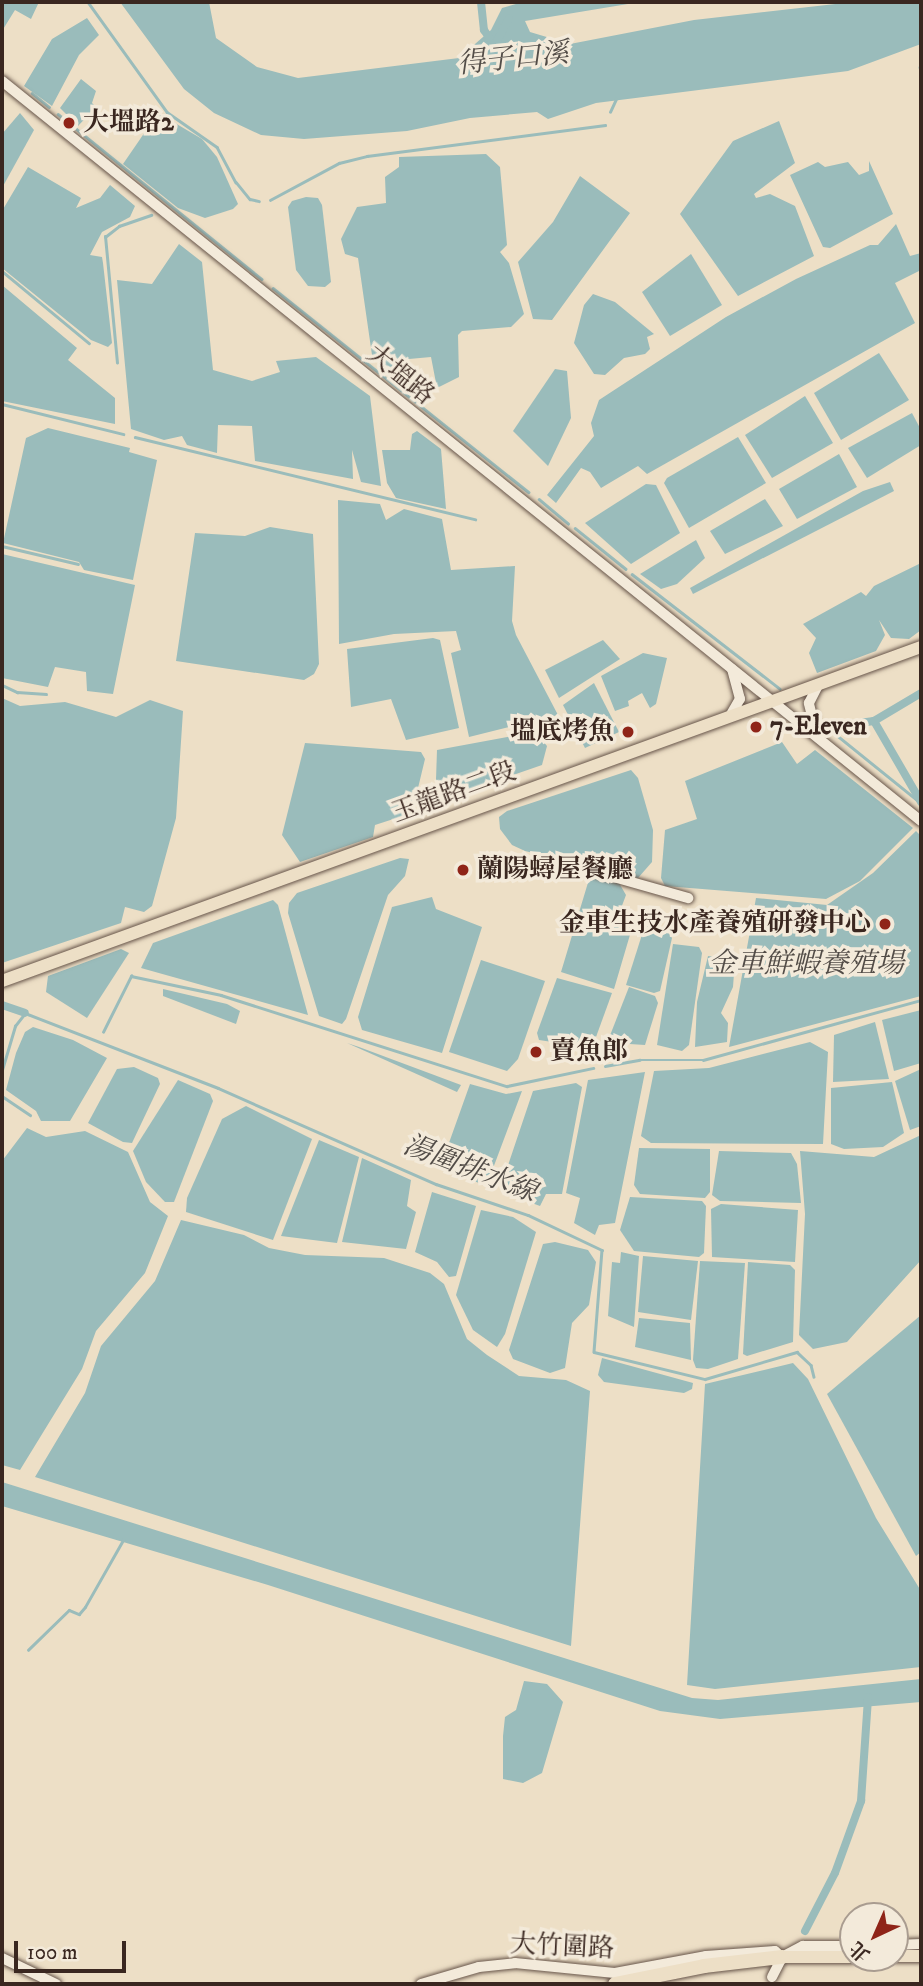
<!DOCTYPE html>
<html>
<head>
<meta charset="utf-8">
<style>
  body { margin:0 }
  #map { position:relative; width:923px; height:1986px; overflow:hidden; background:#eddfc6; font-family:"IM FELL DW Pica","Noto Serif TC",serif }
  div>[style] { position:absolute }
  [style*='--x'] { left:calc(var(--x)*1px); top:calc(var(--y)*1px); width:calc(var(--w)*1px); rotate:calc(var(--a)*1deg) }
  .water>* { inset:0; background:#9abcbb }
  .stream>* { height:2.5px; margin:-1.25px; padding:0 1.25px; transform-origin:1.25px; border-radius:1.25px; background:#9abcbb }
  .canal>* { height:8px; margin:-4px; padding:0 4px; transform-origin:4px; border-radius:4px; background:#9abcbb }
  .roads { filter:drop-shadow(0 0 2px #67554a) drop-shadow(0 0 2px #67554a) }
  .minor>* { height:10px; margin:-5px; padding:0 5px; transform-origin:5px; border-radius:5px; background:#f3eada }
  .major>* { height:12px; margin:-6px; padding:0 6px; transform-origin:6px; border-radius:6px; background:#eddfc6 }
  .highway>* { height:14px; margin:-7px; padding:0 7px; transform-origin:7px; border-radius:7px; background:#eddfc6 }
  .dots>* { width:19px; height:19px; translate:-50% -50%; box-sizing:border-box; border:4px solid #f3eada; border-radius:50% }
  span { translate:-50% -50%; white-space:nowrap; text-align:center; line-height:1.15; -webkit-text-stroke:7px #f3eada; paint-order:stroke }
  .poi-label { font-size:26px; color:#3a2720; font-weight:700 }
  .left { translate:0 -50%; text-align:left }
  .right { translate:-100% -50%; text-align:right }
  .street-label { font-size:26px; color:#3a2720 }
  .water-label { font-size:28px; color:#524c47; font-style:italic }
  .frame { position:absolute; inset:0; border:4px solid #3a2720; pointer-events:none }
  .north { position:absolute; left:839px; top:1902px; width:70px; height:70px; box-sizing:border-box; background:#f3eada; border:2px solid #a99c90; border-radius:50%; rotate:224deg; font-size:19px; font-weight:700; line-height:28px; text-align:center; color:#3a2720 }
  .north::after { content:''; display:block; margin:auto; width:24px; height:32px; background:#8f2418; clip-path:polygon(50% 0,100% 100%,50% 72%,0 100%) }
  .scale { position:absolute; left:14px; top:1941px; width:112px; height:32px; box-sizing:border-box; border:4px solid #3a2720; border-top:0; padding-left:9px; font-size:21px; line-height:24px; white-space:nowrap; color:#3a2720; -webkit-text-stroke:5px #f3eada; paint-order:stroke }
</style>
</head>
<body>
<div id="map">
  <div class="water">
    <i style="clip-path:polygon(2px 2px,39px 2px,31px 19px,15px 10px,2px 31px)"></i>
    <i style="clip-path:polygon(120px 2px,209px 2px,216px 38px,257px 67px,298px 78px,459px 58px,491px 30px,502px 8px,523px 2px,640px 2px,525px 21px,530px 32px,570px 44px,694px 20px,853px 2px,921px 2px,921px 44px,848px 71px,596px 103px,548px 119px,537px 112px,470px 118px,407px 131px,304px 139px,261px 135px,214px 113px,184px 89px)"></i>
    <i style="clip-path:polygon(87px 18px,99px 35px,79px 55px,52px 106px,24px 86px,52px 39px)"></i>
    <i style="clip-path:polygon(81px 79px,96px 91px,92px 103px,96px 107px,78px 126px,60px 108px)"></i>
    <i style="clip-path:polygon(20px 113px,34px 130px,2px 188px,2px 134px)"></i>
    <i style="clip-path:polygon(158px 113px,202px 139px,217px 157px,238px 204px,233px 209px,205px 218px,178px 208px,123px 164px)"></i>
    <i style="clip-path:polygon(779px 121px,795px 163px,754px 194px,756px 198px,770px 194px,795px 206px,814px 256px,738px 296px,680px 214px,733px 141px)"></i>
    <i style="clip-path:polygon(486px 154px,500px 167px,507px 245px,500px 252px,509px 263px,524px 314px,511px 327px,462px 331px,458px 335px,459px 377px,437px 388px,431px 357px,398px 360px,397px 367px,388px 368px,372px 355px,358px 258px,345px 254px,341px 239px,357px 207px,386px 203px,385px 177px,399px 167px,399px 157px)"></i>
    <i style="clip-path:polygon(869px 161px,893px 214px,830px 248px,823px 247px,790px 175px,818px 162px,825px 167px,848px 162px,859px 175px,869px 171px)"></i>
    <i style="clip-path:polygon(28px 167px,81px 198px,76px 208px,100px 198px,110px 185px,135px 206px,130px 217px,102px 232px,90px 255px,102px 257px,103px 263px,112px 343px,108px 347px,91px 340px,2px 268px,2px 211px)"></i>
    <i style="clip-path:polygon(580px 176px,630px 213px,552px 320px,533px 319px,518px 262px,553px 222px)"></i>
    <i style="clip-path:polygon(306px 197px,318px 198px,322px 205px,331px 282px,325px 287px,308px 286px,296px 270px,288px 207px,292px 201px)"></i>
    <i style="clip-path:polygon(896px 224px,910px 256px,921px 253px,921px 270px,895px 283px,915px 323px,647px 474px,638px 466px,601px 488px,590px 472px,581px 468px,556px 503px,547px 495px,594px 436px,591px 423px,599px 400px,726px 317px,796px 279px,870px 245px,878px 245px)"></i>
    <i style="clip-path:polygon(179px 244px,202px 262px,213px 370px,252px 381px,280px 372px,276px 361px,316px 357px,370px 396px,381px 486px,361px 482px,352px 450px,353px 479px,255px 461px,252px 426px,218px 425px,217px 453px,187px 445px,182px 436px,164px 440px,131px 429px,117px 280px,152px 284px)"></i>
    <i style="clip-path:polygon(691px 254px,722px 305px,670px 336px,642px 292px)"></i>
    <i style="clip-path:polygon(2px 285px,77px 348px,68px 360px,115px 398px,115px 424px,2px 401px)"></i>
    <i style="clip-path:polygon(593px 294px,615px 302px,654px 334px,647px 337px,650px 349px,645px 354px,624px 358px,605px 375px,594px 374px,574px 343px,584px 305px)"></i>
    <i style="clip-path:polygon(879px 353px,909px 400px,841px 440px,814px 393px)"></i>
    <i style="clip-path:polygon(555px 369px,567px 371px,571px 418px,548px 466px,513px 431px)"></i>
    <i style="clip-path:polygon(805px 396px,833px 443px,772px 478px,745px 435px)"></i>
    <i style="clip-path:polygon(912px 413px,921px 430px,921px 445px,867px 478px,848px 448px)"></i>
    <i style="clip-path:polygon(48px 428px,130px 448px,129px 452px,157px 460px,133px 580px,84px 570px,79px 562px,3px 543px,26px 438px)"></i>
    <i style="clip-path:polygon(417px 431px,441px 449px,446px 509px,396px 498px,387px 483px,382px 450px,410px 450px,412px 434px)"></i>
    <i style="clip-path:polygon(738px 437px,766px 483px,689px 528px,664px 483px,667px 478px)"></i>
    <i style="clip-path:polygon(839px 454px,857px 487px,797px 519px,779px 489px)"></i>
    <i style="clip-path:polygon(890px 482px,894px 491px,693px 594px,690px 588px,863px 491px)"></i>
    <i style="clip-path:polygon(646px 484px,656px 485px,680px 533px,631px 564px,585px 523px)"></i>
    <i style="clip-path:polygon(765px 499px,783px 526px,725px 554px,710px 531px)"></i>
    <i style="clip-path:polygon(338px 500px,380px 504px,386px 520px,404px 509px,442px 519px,451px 570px,515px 566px,512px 621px,516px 635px,558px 715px,469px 737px,451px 653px,461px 650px,456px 631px,394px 634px,339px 644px)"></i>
    <i style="clip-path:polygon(270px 527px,313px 534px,319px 664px,314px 674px,304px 680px,176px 661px,195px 533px,245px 536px)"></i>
    <i style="clip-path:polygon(696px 540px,705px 558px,677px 584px,661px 589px,640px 574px)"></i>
    <i style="clip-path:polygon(2px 554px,135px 585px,113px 694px,87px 691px,86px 672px,55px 667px,48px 687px,2px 678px)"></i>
    <i style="clip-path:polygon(921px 563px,921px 630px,909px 639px,891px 638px,879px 620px,885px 635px,876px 651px,817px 673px,809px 653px,816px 638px,803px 624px,861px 592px,866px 596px,874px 586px)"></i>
    <i style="clip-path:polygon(433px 638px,440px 640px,459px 728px,406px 740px,391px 699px,351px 707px,347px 649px)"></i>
    <i style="clip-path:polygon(603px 640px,620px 659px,559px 698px,545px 670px)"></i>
    <i style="clip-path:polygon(643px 653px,667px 658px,656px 704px,650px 708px,642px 693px,628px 701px,629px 706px,615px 711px,601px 676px)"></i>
    <i style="clip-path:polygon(594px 683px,619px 732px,585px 748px,563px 705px)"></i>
    <i style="clip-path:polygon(2px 698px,20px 706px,65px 702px,116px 717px,150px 700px,183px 711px,176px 818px,152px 906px,144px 912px,125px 907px,121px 923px,2px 963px)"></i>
    <i style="clip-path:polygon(529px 733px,536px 733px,547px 746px,542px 765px,455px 795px,436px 780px,437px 750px)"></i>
    <i style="clip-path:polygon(782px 742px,797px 764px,815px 750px,913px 828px,860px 881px,826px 899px,665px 886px,661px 878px,665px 830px,697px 819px,685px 781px)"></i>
    <i style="clip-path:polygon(305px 743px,421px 752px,425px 759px,412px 813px,375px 825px,373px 837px,300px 862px,282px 835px)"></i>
    <i style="clip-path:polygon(631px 770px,638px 778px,653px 830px,652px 862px,638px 878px,525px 851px,512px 845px,500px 829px,499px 817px,507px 811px)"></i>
    <i style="clip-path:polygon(916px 831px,921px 836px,921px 996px,729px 1047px,756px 898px,827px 905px,873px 873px)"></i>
    <i style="clip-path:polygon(400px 858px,409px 859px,405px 876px,388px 895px,346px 1019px,342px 1024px,319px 1016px,288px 913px,289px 903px,297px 893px)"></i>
    <i style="clip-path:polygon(590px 876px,619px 883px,626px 895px,617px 919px,632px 928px,614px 989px,561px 972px)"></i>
    <i style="clip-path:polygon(432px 897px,436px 909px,482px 927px,442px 1053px,362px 1030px,358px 1017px,392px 907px)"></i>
    <i style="clip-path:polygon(273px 900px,278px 905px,308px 1015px,141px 968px,153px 943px)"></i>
    <i style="clip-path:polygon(646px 922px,666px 929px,672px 938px,660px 991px,654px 993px,626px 985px)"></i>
    <i style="clip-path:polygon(673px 944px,699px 947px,702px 953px,689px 1045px,682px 1051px,657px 1045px)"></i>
    <i style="clip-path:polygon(121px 949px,129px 953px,87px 1018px,46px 992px,48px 976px)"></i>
    <i style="clip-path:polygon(708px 956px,735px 960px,733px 987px,721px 1013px,728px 1023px,727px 1042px,695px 1047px,697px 1002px)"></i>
    <i style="clip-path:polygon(481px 960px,545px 981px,518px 1059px,507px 1071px,449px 1052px)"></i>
    <i style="clip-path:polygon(557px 978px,612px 993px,592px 1048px,539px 1040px,537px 1033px)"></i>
    <i style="clip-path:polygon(629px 987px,655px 996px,658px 1003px,645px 1045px,614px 1043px,609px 1038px)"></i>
    <i style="clip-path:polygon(163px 989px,227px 1004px,240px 1011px,236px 1024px,163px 996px)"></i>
    <i style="clip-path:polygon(921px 1010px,921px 1063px,894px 1071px,882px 1020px)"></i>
    <i style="clip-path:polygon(875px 1022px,889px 1079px,833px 1082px,834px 1035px)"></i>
    <i style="clip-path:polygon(33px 1027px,73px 1040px,107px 1058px,70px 1121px,41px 1121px,36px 1111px,6px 1090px,16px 1053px,25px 1032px)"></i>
    <i style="clip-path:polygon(810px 1042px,828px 1052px,823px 1144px,651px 1143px,641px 1136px,654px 1071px,709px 1068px)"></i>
    <i style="clip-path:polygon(347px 1043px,359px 1047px,461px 1085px,457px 1092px)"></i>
    <i style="clip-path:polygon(134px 1067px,158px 1078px,160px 1084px,132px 1143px,123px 1142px,88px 1123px,117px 1069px)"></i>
    <i style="clip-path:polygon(921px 1069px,921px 1126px,910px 1130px,895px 1081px)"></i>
    <i style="clip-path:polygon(645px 1072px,615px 1223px,599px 1225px,595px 1235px,574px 1223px,580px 1198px,566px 1193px,588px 1080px)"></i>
    <i style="clip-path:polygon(178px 1080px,210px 1094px,213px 1101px,174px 1202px,165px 1202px,146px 1182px,133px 1151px)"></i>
    <i style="clip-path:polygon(892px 1082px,904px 1133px,883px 1147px,844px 1149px,831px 1144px,831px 1088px)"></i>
    <i style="clip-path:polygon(576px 1083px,582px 1087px,562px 1194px,546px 1194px,540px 1206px,510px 1195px,503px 1180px,533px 1091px)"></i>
    <i style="clip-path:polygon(470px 1084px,506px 1094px,522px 1091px,489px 1179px,479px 1183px,440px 1168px)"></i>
    <i style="clip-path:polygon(246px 1106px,312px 1139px,273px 1240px,186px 1212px,187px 1198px,222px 1119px)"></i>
    <i style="clip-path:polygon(27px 1128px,46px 1137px,85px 1131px,128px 1152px,150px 1202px,168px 1216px,145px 1273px,96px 1331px,82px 1369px,20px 1470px,2px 1465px,2px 1161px)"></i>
    <i style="clip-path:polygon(921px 1135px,921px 1260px,847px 1342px,813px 1349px,799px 1335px,805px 1214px,800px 1151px,874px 1157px)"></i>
    <i style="clip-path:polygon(319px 1140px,359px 1157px,337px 1243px,281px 1236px)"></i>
    <i style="clip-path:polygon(639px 1148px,710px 1149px,710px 1192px,705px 1198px,640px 1194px,634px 1185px)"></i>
    <i style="clip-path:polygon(719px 1151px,791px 1153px,797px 1164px,801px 1203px,720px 1201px,712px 1195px)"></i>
    <i style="clip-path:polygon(362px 1158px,411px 1180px,407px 1206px,416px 1212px,406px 1249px,342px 1242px)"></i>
    <i style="clip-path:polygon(432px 1192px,476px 1206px,456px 1276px,449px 1277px,437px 1262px,415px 1252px)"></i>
    <i style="clip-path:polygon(630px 1197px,702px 1201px,706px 1206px,704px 1253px,699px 1257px,634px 1251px,620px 1230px)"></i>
    <i style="clip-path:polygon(721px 1204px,798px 1210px,795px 1262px,712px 1257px,711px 1209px)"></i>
    <i style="clip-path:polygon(481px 1210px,513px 1217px,536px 1232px,505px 1334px,497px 1347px,473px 1330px,456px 1295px)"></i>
    <i style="clip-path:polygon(181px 1220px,244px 1235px,269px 1248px,305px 1255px,384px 1258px,430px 1273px,444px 1284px,467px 1339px,487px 1355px,519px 1376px,566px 1380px,590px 1391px,571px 1646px,35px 1477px,85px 1393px,101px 1346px,155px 1281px)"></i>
    <i style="clip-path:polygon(555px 1242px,588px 1250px,596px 1262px,589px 1305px,572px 1323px,565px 1368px,550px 1373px,513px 1359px,509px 1350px,543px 1244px)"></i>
    <i style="clip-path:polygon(621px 1252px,639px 1256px,634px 1327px,608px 1316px,612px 1262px,620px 1263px)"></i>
    <i style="clip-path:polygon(643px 1256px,698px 1261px,691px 1320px,638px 1312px)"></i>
    <i style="clip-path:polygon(700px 1261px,745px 1263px,738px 1359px,708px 1369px,696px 1368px,693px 1360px)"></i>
    <i style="clip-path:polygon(748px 1262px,790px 1265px,795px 1270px,793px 1342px,747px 1356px,743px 1354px)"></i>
    <i style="clip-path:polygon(921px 1315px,921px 1552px,916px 1556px,827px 1394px)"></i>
    <i style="clip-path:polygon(639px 1318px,690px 1323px,691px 1360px,635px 1347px)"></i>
    <i style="clip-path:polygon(602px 1358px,693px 1383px,692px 1389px,684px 1393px,604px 1382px,598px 1375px)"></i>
    <i style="clip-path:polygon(793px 1363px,808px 1379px,876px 1518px,921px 1591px,921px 1667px,715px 1689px,687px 1685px,705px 1384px)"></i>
    <i style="clip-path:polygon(2px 1482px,692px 1698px,718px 1700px,921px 1679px,921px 1702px,720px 1719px,660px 1711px,268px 1585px,2px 1506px)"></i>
    <i style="clip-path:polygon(524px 1681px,547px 1684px,563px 1702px,542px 1773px,523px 1783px,503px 1779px,503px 1736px,505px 1717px,516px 1710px)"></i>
  </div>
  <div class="stream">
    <i style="--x:88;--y:2;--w:135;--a:54.3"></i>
    <i style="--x:167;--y:112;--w:61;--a:35"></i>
    <i style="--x:217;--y:147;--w:40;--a:62"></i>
    <i style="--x:236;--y:182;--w:22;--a:51"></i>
    <i style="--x:250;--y:199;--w:9;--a:13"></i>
    <i style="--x:920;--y:67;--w:4;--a:76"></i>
    <i style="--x:32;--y:93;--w:22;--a:39"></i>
    <i style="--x:610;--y:112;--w:14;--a:-65"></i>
    <i style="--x:58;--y:114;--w:262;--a:39"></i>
    <i style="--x:270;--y:200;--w:78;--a:-28.2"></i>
    <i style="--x:339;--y:163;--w:29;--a:-14"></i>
    <i style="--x:367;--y:156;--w:240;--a:-7.4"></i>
    <i style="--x:2;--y:271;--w:113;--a:39.6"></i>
    <i style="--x:273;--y:288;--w:327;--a:38.6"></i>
    <i style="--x:117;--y:363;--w:127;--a:-95.4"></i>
    <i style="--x:105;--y:237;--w:18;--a:-38"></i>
    <i style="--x:119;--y:226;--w:34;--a:-19"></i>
    <i style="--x:2;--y:404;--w:125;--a:13.9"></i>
    <i style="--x:135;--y:437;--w:350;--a:13.6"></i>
    <i style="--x:539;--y:499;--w:38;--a:40"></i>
    <i style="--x:575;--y:528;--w:65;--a:38.8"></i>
    <i style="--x:2;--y:546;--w:78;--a:13.3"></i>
    <i style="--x:632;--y:574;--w:187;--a:37.8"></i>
    <i style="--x:2;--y:685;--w:17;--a:25"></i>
    <i style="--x:17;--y:692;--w:29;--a:4"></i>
    <i style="--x:818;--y:720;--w:132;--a:38.9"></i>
    <i style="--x:103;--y:1032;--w:63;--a:-63.4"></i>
    <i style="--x:131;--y:976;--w:92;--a:11.9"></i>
    <i style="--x:221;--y:995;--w:300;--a:17.7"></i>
    <i style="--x:507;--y:1086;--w:88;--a:-11.8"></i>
    <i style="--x:605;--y:1066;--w:35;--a:-10"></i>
    <i style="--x:639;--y:1060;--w:64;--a:0"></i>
    <i style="--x:703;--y:1060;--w:226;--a:-15.4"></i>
    <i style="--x:2;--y:1070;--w:46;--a:-73.5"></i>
    <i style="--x:15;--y:1026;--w:16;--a:-52"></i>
    <i style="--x:25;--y:1013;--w:207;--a:21.2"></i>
    <i style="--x:218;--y:1088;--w:238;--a:23.8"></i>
    <i style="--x:436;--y:1184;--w:97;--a:18.6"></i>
    <i style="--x:528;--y:1215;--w:82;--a:25.3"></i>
    <i style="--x:602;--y:1250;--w:102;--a:94.5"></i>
    <i style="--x:594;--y:1352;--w:114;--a:13.7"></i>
    <i style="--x:705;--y:1379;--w:96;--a:-16.4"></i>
    <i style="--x:797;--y:1352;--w:19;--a:43"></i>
    <i style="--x:811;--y:1365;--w:12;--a:76"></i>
    <i style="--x:2;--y:1096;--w:34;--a:34"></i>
    <i style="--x:28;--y:1650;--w:57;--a:-44.3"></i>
    <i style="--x:69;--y:1610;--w:11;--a:22"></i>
    <i style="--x:79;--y:1614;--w:9;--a:-49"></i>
    <i style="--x:85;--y:1607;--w:77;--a:-60.4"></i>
  </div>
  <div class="canal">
    <i style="--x:481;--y:2;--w:28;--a:84"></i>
    <i style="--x:484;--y:30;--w:14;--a:56"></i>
    <i style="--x:490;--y:54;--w:40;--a:-62"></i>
    <i style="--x:874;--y:721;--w:94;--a:59.9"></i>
    <i style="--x:847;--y:731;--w:9;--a:-54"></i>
    <i style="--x:852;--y:724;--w:22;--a:-8"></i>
    <i style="--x:874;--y:721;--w:55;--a:-30.8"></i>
    <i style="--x:2;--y:1005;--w:24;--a:19"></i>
    <i style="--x:805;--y:1931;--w:65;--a:-62.7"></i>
    <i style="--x:835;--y:1873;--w:77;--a:-70.1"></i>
    <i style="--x:861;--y:1801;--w:104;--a:-86.1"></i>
  </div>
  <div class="roads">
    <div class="minor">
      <i style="--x:2;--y:81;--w:1180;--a:38.84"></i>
      <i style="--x:730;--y:716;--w:20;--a:-60"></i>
      <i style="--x:740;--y:699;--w:31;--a:-105"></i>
      <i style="--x:817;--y:736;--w:34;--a:-104"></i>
      <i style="--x:809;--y:703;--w:20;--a:-63"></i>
      <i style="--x:596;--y:872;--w:96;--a:15.8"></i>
      <i style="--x:895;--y:1945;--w:26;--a:-2"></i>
      <i style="--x:2;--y:1958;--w:60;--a:25.7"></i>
      <i style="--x:772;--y:1977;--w:22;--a:-63"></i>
      <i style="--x:782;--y:1957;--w:24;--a:-28"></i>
      <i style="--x:803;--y:1946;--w:50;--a:0"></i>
      <i style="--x:421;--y:1984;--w:60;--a:-16.3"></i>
      <i style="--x:479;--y:1967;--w:36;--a:-6"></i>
      <i style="--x:515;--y:1963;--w:100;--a:5.7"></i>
      <i style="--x:615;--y:1973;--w:93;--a:-10.6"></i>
      <i style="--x:706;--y:1956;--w:69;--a:-4.1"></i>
      <i style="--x:775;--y:1951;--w:9;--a:41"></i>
    </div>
    <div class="major">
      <i style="--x:2;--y:981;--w:978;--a:-19.97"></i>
      <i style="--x:895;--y:1956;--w:26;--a:0"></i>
      <i style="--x:782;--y:1957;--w:71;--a:0"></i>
    </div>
    <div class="highway">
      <i style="--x:615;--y:1984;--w:91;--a:-11.4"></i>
      <i style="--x:704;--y:1966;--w:79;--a:-6.6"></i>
    </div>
  </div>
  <div class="dots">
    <i style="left:69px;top:123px;background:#8f2418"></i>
    <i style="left:756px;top:727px;background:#8f2418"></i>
    <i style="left:628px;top:732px;background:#8f2418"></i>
    <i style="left:463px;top:870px;background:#8f2418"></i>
    <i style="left:885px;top:924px;background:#8f2418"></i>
    <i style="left:536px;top:1052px;background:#8f2418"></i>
  </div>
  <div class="poi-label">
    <span class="left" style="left:83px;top:123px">大塭路2</span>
    <span class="left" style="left:770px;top:727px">7-Eleven</span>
    <span class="right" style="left:614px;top:732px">塭底烤魚</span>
    <span class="left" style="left:477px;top:870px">蘭陽蟳屋餐廳</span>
    <span class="right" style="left:871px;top:924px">金車生技水產養殖研發中心</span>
    <span class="left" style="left:550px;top:1052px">賣魚郎</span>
  </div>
  <div class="street-label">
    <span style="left:400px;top:375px;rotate:39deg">大塭路</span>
    <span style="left:454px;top:793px;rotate:-20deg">玉龍路二段</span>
    <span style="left:562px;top:1947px;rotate:3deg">大竹圍路</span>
  </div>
  <div class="water-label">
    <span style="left:513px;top:59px;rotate:-6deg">得子口溪</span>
    <span style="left:806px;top:964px">金車鮮蝦養殖場</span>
    <span style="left:470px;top:1169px;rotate:21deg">湯圍排水線</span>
  </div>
  <div class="frame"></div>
  <div class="north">北</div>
  <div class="scale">100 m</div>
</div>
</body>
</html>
